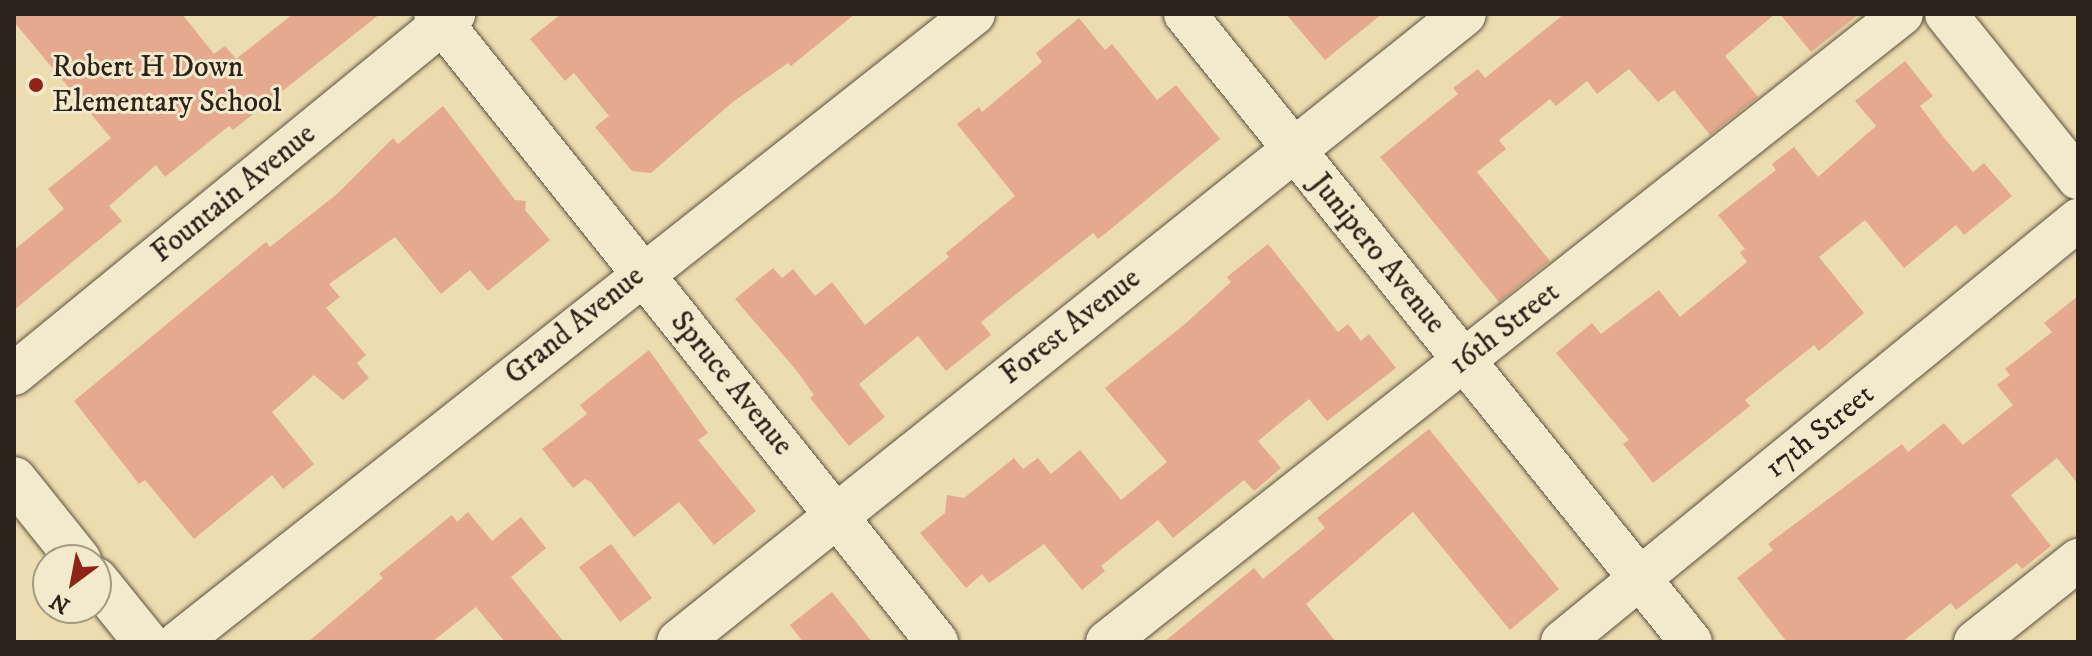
<!DOCTYPE html>
<html>
<head>
<meta charset="utf-8">
<style>
  body { margin:0 }
  #map { position:relative; width:2092px; height:656px; overflow:hidden; background:#ecddb1; font-family:"IM FELL DW Pica",serif }
  div>[style] { position:absolute }
  [style*='--x'] { left:calc(var(--x)*1px); top:calc(var(--y)*1px); width:calc(var(--w)*1px); rotate:calc(var(--a)*1deg) }
  .building>* { inset:0; background:#e4a98f }
  .roads { filter:drop-shadow(0 0 2px #5e5240) drop-shadow(0 0 2px #5e5240) }
  .street>* { height:42px; margin:-21px; padding:0 21px; transform-origin:21px; border-radius:21px; background:#f3e9cc }
  .secondary>* { height:44px; margin:-22px; padding:0 22px; transform-origin:22px; border-radius:22px; background:#f3e9cc }
  .dots>* { width:22px; height:22px; translate:-50% -50%; box-sizing:border-box; border:4px solid #f3e9cc; border-radius:50% }
  span { translate:-50% -50%; white-space:nowrap; text-align:center; line-height:1.15; -webkit-text-stroke:6px #f3e9cc; paint-order:stroke }
  .poi-label { font-size:30px; color:#2e231a }
  .left { translate:0 -50%; text-align:left }
  .street-label { font-size:30px; color:#2e231a }
  .frame { position:absolute; inset:0; border:16px solid #2e231a; pointer-events:none }
  .north { position:absolute; left:32px; top:544px; width:80px; height:80px; box-sizing:border-box; background:#f3e9cc; border:2px solid #a49a85; border-radius:50%; rotate:212deg; font-size:22px; font-weight:700; line-height:32px; text-align:center; color:#2e231a }
  .north::after { content:''; display:block; margin:auto; width:28px; height:36px; background:#8f2418; clip-path:polygon(50% 0,100% 100%,50% 72%,0 100%) }
</style>
</head>
<body>
<div id="map">
  <div class="building">
    <i style="clip-path:polygon(14px 14px,182px 14px,214px 54px,225px 46px,236px 59px,293px 14px,380px 14px,233px 130px,229px 126px,165px 177px,156px 165px,109px 206px,122px 221px,14px 310px,14px 250px,64px 209px,48px 189px,111px 138px,14px 22px)"></i>
    <i style="clip-path:polygon(561px 14px,855px 14px,791px 66px,788px 63px,734px 101px,651px 173px,632px 171px,595px 127px,609px 116px,574px 73px,565px 81px,530px 39px)"></i>
    <i style="clip-path:polygon(1286px 14px,1382px 14px,1325px 60px)"></i>
    <i style="clip-path:polygon(1564px 14px,1775px 14px,1725px 56px,1758px 97px,1710px 135px,1674px 90px,1658px 102px,1629px 69px,1597px 94px,1587px 81px,1556px 106px,1550px 99px,1499px 140px,1506px 149px,1477px 172px,1550px 261px,1499px 302px,1380px 157px,1458px 94px,1453px 88px,1478px 69px,1485px 78px)"></i>
    <i style="clip-path:polygon(1780px 14px,1859px 14px,1811px 52px)"></i>
    <i style="clip-path:polygon(1079px 18px,1105px 50px,1112px 44px,1157px 100px,1176px 85px,1220px 139px,1106px 233px,1098px 239px,1093px 233px,981px 322px,991px 335px,946px 371px,918px 336px,859px 384px,885px 417px,849px 446px,810px 398px,814px 395px,797px 371px,735px 299px,773px 268px,782px 278px,793px 269px,815px 296px,832px 282px,865px 325px,949px 257px,946px 253px,1015px 196px,957px 124px,979px 107px,982px 112px,1042px 62px,1036px 53px)"></i>
    <i style="clip-path:polygon(1905px 61px,1933px 96px,1920px 106px,1945px 139px,1973px 172px,1984px 163px,2012px 196px,1964px 235px,1956px 225px,1904px 268px,1865px 220px,1819px 257px,1864px 313px,1819px 351px,1814px 345px,1745px 400px,1750px 406px,1653px 483px,1623px 444px,1629px 440px,1556px 353px,1592px 323px,1601px 334px,1659px 290px,1680px 317px,1747px 262px,1740px 252px,1745px 249px,1718px 215px,1776px 170px,1772px 164px,1794px 147px,1818px 177px,1876px 126px,1855px 101px)"></i>
    <i style="clip-path:polygon(443px 106px,515px 200px,526px 201px,525px 210px,550px 240px,488px 291px,470px 270px,441px 294px,395px 237px,329px 284px,340px 297px,326px 308px,366px 355px,357px 363px,369px 378px,343px 400px,314px 375px,272px 412px,314px 464px,283px 489px,272px 475px,194px 539px,145px 480px,139px 484px,74px 401px,266px 242px,270px 247px,337px 194px,393px 138px,398px 144px)"></i>
    <i style="clip-path:polygon(1268px 244px,1338px 332px,1348px 324px,1361px 341px,1369px 334px,1396px 368px,1327px 421px,1309px 399px,1258px 441px,1281px 468px,1254px 491px,1244px 480px,1173px 538px,1158px 520px,1101px 566px,1105px 571px,1082px 590px,1044px 544px,989px 583px,982px 574px,966px 588px,920px 533px,945px 513px,947px 495px,964px 498px,1014px 458px,1023px 469px,1038px 458px,1051px 474px,1080px 450px,1121px 500px,1167px 462px,1105px 388px,1185px 324px,1231px 282px,1227px 277px)"></i>
    <i style="clip-path:polygon(2078px 296px,2078px 484px,2057px 458px,2011px 495px,2051px 546px,2022px 569px,2017px 563px,1956px 610px,1951px 603px,1902px 642px,1787px 642px,1737px 578px,1773px 550px,1768px 544px,1902px 444px,1908px 452px,1944px 423px,1963px 445px,2013px 405px,1997px 385px,2010px 375px,2005px 369px,2052px 332px,2044px 323px)"></i>
    <i style="clip-path:polygon(649px 350px,708px 433px,698px 440px,756px 511px,714px 545px,679px 502px,634px 537px,591px 482px,585px 479px,573px 488px,542px 449px,587px 414px,580px 405px)"></i>
    <i style="clip-path:polygon(1429px 429px,1559px 589px,1510px 630px,1413px 512px,1306px 604px,1336px 642px,1164px 642px,1254px 568px,1263px 579px,1325px 528px,1317px 518px)"></i>
    <i style="clip-path:polygon(468px 512px,492px 541px,521px 517px,546px 548px,511px 577px,564px 642px,505px 642px,476px 607px,432px 642px,308px 642px,383px 578px,379px 574px,452px 515px,457px 522px)"></i>
    <i style="clip-path:polygon(611px 544px,652px 598px,620px 622px,579px 567px)"></i>
    <i style="clip-path:polygon(832px 592px,872px 642px,803px 642px,790px 625px)"></i>
  </div>
  <div class="roads">
    <div class="street">
      <i style="--x:435;--y:14;--w:804;--a:51.36"></i>
      <i style="--x:1185;--y:14;--w:806;--a:51.14"></i>
      <i style="--x:1946;--y:14;--w:211;--a:51.2"></i>
      <i style="--x:14;--y:374;--w:569;--a:-39.29"></i>
      <i style="--x:179;--y:642;--w:1013;--a:-38.31"></i>
      <i style="--x:1107;--y:642;--w:1013;--a:-38.31"></i>
      <i style="--x:1562;--y:642;--w:667;--a:-39.28"></i>
      <i style="--x:1975;--y:642;--w:132;--a:-38.5"></i>
    </div>
    <div class="secondary">
      <i style="--x:14;--y:479;--w:104;--a:51.3"></i>
      <i style="--x:96;--y:580;--w:80;--a:51.1"></i>
      <i style="--x:679;--y:642;--w:1005;--a:-38.66"></i>
    </div>
  </div>
  <div class="dots">
    <i style="left:36px;top:85px;background:#8f2418"></i>
  </div>
  <div class="poi-label">
    <span class="left" style="left:52px;top:85px">Robert H Down<br>Elementary School</span>
  </div>
  <div class="street-label">
    <span style="left:234px;top:194px;rotate:-39deg">Fountain Avenue</span>
    <span style="left:1377px;top:254px;rotate:51deg">Junipero Avenue</span>
    <span style="left:575px;top:326px;rotate:-39deg">Grand Avenue</span>
    <span style="left:1071px;top:327px;rotate:-38deg">Forest Avenue</span>
    <span style="left:1505px;top:329px;rotate:-38deg">16th Street</span>
    <span style="left:731px;top:384px;rotate:51deg">Spruce Avenue</span>
    <span style="left:1820px;top:432px;rotate:-39deg">17th Street</span>
  </div>
  <div class="frame"></div>
  <div class="north">N</div>
</div>
</body>
</html>
